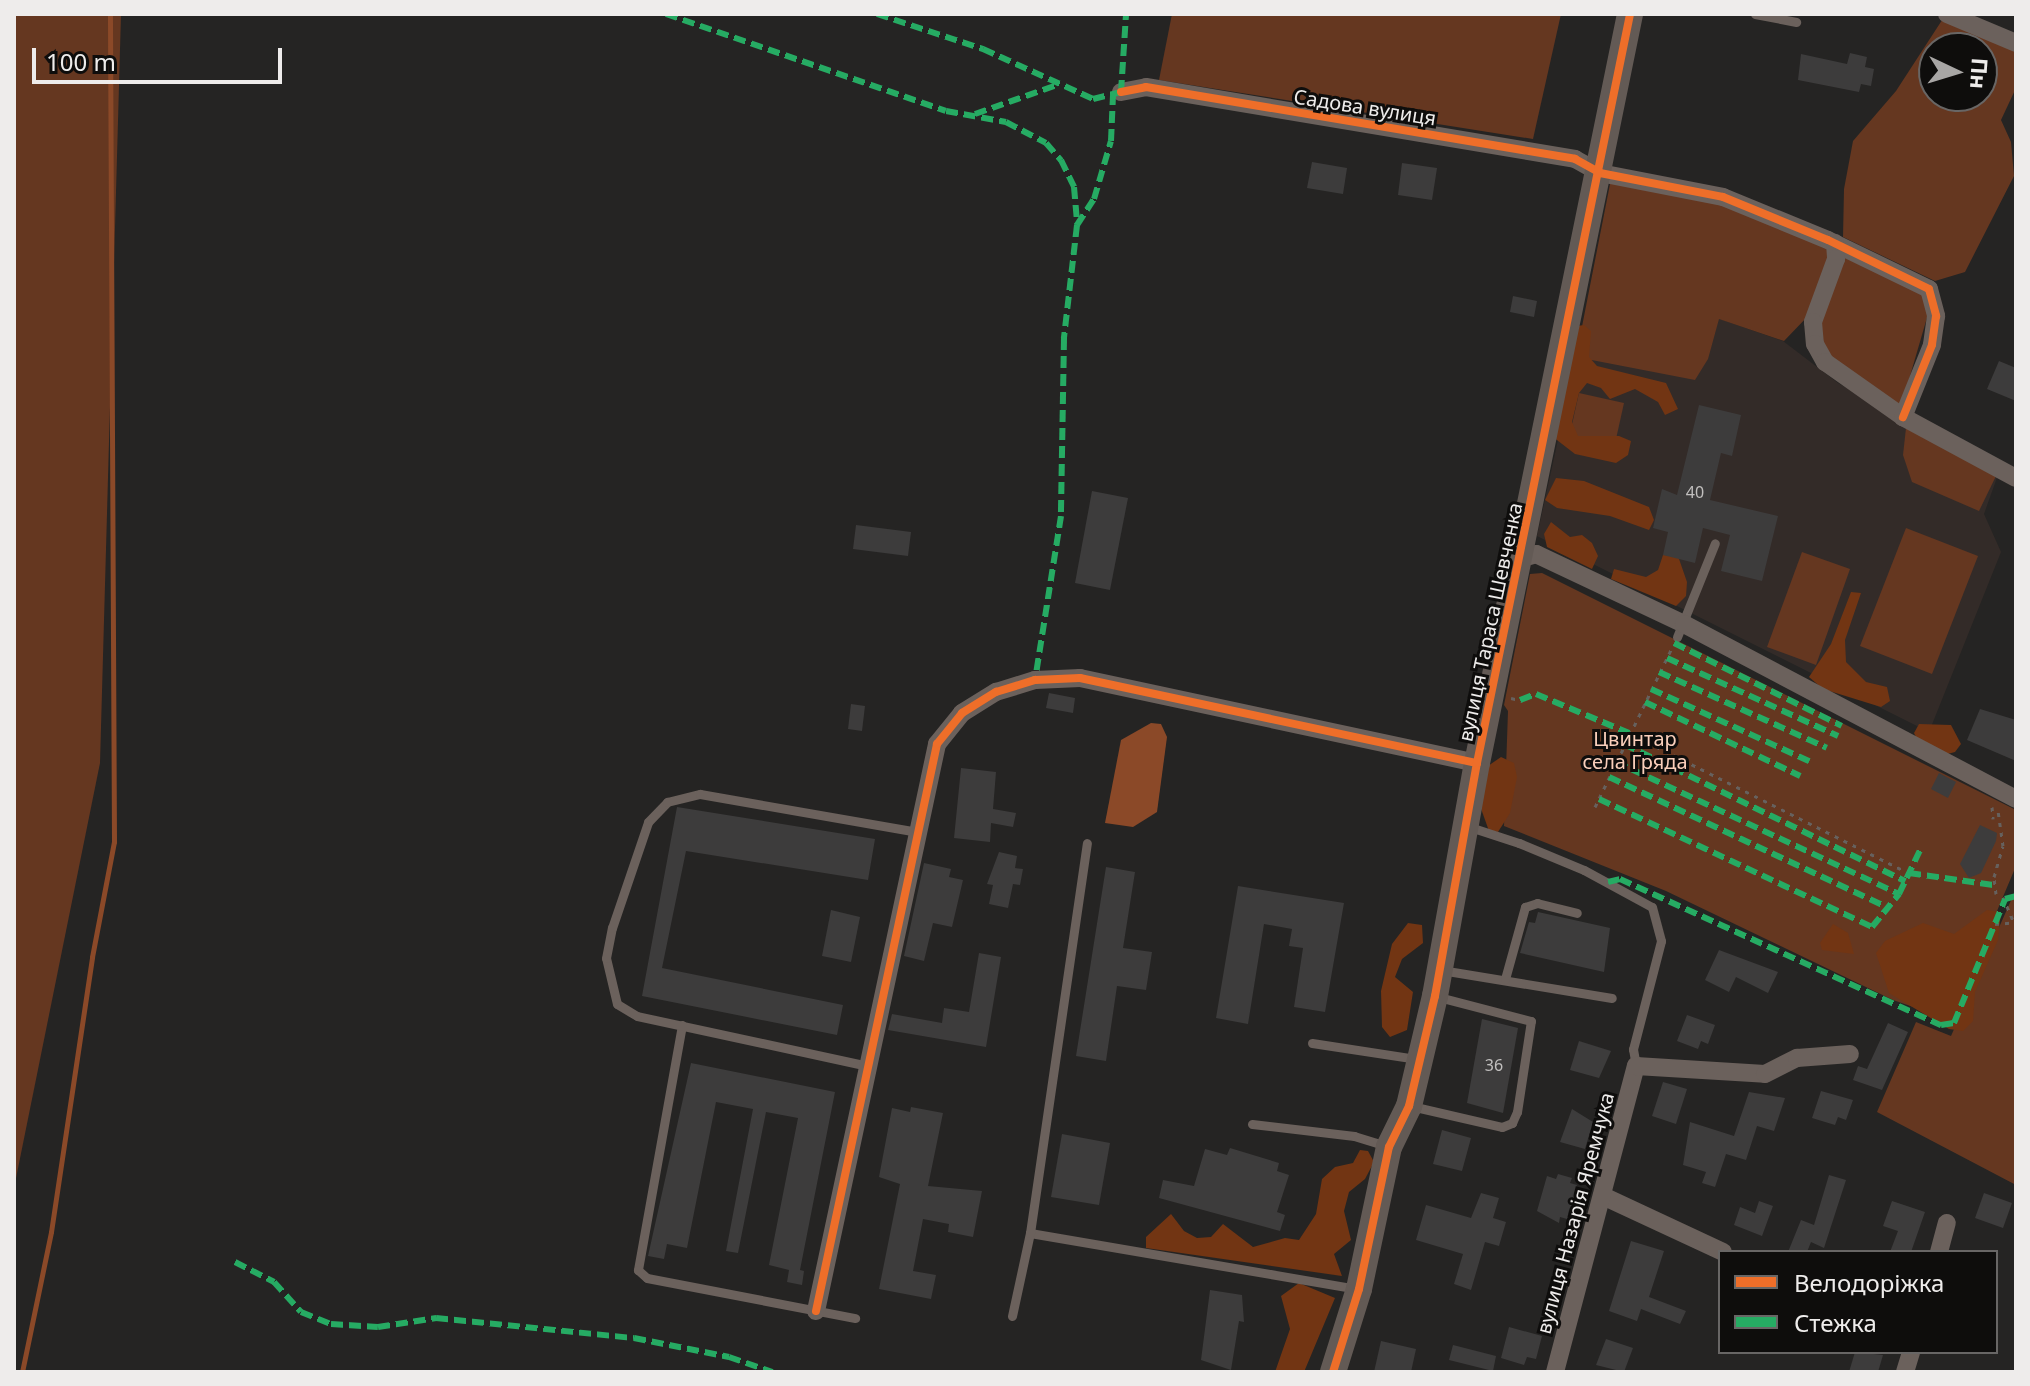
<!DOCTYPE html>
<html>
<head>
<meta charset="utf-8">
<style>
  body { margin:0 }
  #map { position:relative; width:2030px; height:1386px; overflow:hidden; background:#252423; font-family:"Noto Sans",sans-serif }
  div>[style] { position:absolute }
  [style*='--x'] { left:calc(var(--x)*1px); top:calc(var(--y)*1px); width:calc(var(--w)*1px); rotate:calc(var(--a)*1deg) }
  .built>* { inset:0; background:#332b28 }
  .green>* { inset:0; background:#653720 }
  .forest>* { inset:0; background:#723513 }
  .water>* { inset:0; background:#8b4928 }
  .stream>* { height:5px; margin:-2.5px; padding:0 2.5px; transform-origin:2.5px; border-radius:2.5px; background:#8b4928 }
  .building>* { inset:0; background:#3d3c3c }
  .path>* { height:3px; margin-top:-1.5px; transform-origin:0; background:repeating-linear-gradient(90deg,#66615e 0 4px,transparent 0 10px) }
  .lane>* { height:9px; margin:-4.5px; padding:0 4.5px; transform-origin:4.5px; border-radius:4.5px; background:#6b615c }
  .street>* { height:18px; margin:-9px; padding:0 9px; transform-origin:9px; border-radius:9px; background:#6b615c }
  .secondary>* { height:26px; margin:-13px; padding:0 13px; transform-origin:13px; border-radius:13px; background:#635a55 }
  .quiet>* { height:6px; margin-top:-3px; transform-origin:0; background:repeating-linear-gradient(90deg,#26ab63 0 12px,transparent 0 18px) }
  .cycleway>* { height:8px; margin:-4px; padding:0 4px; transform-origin:4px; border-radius:4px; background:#ee6e29 }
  span { translate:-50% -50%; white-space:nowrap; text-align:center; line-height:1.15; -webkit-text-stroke:6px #0e0d0c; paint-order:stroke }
  .number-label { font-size:16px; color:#c2c0bf }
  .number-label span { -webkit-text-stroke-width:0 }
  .street-label { font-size:20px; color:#eeeceb }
  .park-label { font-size:20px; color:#facfbb }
  .frame { position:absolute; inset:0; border:16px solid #eeeceb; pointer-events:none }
  .legend { position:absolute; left:1718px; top:1250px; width:280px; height:104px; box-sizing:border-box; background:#0e0d0c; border:2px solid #686665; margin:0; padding:10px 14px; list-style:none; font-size:24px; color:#eeeceb }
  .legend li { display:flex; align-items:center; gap:16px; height:40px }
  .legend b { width:40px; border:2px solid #686665 }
  .north { position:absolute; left:1918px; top:32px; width:80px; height:80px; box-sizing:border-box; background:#0e0d0c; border:2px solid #686665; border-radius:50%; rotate:94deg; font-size:22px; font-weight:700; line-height:32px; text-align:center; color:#eeeceb }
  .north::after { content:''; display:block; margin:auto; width:28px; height:36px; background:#a8a6a5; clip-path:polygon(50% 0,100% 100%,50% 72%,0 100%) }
  .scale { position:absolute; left:32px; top:48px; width:250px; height:36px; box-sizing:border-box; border:4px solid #eeeceb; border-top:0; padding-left:10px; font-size:24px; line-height:28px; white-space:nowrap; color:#eeeceb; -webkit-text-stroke:6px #0e0d0c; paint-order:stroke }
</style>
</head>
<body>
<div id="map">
  <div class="built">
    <i style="clip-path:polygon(1594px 275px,1783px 341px,1838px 383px,1999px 472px,1984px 514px,2001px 552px,1929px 732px,1537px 536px)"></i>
  </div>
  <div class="green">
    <i style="clip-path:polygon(14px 14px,121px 14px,100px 763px,14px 1188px)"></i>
    <i style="clip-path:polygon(1172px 14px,1561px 14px,1533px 139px,1159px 80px)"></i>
    <i style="clip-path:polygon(evenodd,1946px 14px,2016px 39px,2016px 88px,2001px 120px,2011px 142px,2014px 176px,1965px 272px,1935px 281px,1843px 237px,1844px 189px,1853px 141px,1896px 91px,1946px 14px,1934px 48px,1982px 48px,1982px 96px,1934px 96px,1934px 48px)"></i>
    <i style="clip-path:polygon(1611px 179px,1719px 200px,1829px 247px,1824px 283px,1809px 315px,1784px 341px,1719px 319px,1708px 359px,1695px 380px,1576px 357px)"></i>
    <i style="clip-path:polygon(1845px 254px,1933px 297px,1901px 407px,1826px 353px,1819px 325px)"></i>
    <i style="clip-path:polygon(1579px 393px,1624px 403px,1614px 448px,1569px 438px)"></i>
    <i style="clip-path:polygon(1906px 428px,1996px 476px,1979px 511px,1912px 482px,1903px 455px)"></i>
    <i style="clip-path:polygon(1906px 528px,1978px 556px,1932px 674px,1860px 646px)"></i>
    <i style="clip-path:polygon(1802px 552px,1850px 569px,1816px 665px,1767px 647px)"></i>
    <i style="clip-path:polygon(1542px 573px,2016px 810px,2016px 866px,1951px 1020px,1893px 1000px,1666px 891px,1504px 826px,1508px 711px,1504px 705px,1530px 574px)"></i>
    <i style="clip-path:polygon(2016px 889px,2016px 1185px,1877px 1112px,1916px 1022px,1951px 1036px)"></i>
  </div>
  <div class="forest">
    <i style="clip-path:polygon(1584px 325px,1591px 331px,1589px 357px,1597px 366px,1666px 383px,1678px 409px,1665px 415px,1658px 402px,1635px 389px,1610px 399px,1601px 388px,1587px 383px,1579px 393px,1572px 422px,1578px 436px,1619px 436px,1631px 441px,1628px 455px,1616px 463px,1575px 454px,1553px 437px,1577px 326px)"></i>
    <i style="clip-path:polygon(1556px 478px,1584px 481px,1649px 507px,1654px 520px,1649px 530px,1610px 516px,1557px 508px,1545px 500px)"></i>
    <i style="clip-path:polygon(1551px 522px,1570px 537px,1582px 535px,1592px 543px,1598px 556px,1592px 569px,1547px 547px,1544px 534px)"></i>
    <i style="clip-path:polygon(1663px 555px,1678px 556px,1687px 582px,1686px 596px,1676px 606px,1611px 579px,1614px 569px,1646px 577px,1658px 570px)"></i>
    <i style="clip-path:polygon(1851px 592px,1861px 593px,1845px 640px,1846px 662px,1866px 682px,1887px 687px,1890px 701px,1881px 707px,1823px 689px,1809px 677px,1831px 644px)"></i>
    <i style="clip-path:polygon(1919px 724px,1951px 725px,1961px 744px,1955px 752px,1940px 756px,1922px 749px,1914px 733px)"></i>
    <i style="clip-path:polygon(1501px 757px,1514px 763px,1517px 777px,1510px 813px,1498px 832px,1489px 831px,1479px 803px,1488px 766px)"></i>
    <i style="clip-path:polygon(1987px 910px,2001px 912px,1998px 940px,1975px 992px,1973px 1021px,1963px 1031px,1949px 1029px,1889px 993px,1876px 953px,1885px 941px,1923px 923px,1954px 934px)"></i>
    <i style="clip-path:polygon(1408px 923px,1422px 925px,1423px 943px,1402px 959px,1395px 977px,1413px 992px,1407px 1030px,1390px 1037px,1382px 1027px,1381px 991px,1392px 944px)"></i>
    <i style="clip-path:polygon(1833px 924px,1848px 933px,1854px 954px,1822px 950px,1820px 943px)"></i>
    <i style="clip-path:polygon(1360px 1150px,1368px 1151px,1374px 1162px,1365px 1179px,1349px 1192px,1344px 1211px,1351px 1240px,1334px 1254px,1342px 1276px,1146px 1248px,1146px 1237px,1171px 1214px,1184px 1231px,1197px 1238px,1211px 1237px,1223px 1224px,1253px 1247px,1285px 1238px,1299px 1240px,1316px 1214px,1322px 1179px,1335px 1167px,1353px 1163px)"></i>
    <i style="clip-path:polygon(1299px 1283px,1335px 1298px,1304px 1372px,1275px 1372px,1290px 1329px,1281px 1296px)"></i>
  </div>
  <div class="water">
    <i style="clip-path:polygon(1151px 723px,1161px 724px,1167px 737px,1157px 812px,1133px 827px,1105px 823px,1121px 740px)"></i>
  </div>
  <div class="stream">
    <i style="--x:22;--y:1372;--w:143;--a:-78.3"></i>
    <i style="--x:51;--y:1232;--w:278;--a:-81.5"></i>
    <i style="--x:92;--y:957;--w:117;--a:-79.2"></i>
    <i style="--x:114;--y:842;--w:828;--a:-90.28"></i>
  </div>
  <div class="building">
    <i style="clip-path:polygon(1850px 53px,1867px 57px,1865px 67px,1874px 69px,1871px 86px,1861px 84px,1859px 92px,1798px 80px,1801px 54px,1847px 64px)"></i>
    <i style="clip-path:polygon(1312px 162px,1347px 168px,1343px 194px,1307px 188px)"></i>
    <i style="clip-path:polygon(1402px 163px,1437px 168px,1432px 200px,1398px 195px)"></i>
    <i style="clip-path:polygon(1513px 296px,1537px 301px,1534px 317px,1510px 312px)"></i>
    <i style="clip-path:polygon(1999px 361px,2016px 368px,2016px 401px,1987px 389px)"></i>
    <i style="clip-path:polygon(1699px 405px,1741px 415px,1732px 456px,1721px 453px,1710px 500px,1778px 516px,1762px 581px,1721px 571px,1730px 535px,1703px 528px,1695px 563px,1663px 555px,1668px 532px,1653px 528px,1662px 489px,1677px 495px)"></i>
    <i style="clip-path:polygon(1092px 491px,1128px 498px,1110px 590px,1075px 583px)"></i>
    <i style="clip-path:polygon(856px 525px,911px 532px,908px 556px,853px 549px)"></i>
    <i style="clip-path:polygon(1049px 693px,1075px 698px,1073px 713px,1046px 708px)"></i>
    <i style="clip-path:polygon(851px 704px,865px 706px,862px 731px,848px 729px)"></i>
    <i style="clip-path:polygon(1980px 709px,2016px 720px,2016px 761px,1967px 740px)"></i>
    <i style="clip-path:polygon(961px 768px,996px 772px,993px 809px,1016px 813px,1013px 827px,991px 823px,990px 842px,954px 838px)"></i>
    <i style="clip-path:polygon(1939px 773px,1956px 782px,1948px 798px,1931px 789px)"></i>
    <i style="clip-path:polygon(677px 807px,875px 839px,868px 880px,686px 851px,662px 968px,843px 1005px,837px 1035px,642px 996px)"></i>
    <i style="clip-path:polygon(1980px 825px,1997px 833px,1996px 841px,1981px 873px,1969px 878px,1960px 864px)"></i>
    <i style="clip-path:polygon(999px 852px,1017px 856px,1015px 868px,1023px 869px,1020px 885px,1013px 884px,1008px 908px,989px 904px,993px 885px,987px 884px)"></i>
    <i style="clip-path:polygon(924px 863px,951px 869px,949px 877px,963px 880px,952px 927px,933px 923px,924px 961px,904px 956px)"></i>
    <i style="clip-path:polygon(1106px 867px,1135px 872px,1123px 948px,1152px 952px,1146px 990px,1117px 986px,1106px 1061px,1076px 1056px)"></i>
    <i style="clip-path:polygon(1238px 886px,1344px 903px,1325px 1012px,1294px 1007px,1303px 948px,1289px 946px,1292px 929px,1264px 924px,1248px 1024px,1216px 1018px)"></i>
    <i style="clip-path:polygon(831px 910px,860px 917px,851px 962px,822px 956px)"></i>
    <i style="clip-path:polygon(1538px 912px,1610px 928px,1604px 972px,1520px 953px,1529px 922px,1535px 923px)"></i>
    <i style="clip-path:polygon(1719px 950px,1778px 972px,1768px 993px,1736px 977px,1729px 992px,1705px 980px)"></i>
    <i style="clip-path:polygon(979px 953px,1001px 957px,986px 1047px,888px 1030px,892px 1014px,942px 1023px,944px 1008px,969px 1012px)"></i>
    <i style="clip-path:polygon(1687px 1015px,1715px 1025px,1708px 1044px,1701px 1041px,1698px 1049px,1677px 1041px)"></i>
    <i style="clip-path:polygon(1482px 1019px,1518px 1028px,1503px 1113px,1467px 1103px)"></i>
    <i style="clip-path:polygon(1888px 1023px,1908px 1032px,1882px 1090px,1853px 1080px,1858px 1066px,1867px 1069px)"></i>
    <i style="clip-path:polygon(1579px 1041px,1611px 1051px,1599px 1078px,1570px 1070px)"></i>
    <i style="clip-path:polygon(691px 1063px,835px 1092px,800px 1270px,804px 1271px,802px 1285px,787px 1282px,789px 1270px,769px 1265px,798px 1118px,766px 1112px,738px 1253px,726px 1251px,753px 1109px,716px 1102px,687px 1248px,667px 1244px,664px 1259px,648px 1256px)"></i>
    <i style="clip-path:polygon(1663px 1082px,1687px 1089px,1676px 1124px,1652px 1116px)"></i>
    <i style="clip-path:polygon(1821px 1091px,1853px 1100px,1846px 1120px,1838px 1117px,1835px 1125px,1812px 1118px)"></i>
    <i style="clip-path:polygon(1749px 1092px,1785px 1098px,1774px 1131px,1757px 1126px,1746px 1160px,1726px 1154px,1715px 1187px,1702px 1183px,1706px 1172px,1683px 1165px,1690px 1122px,1734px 1136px)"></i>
    <i style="clip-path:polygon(911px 1107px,943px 1113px,928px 1186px,982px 1191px,973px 1237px,948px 1232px,949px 1224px,923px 1219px,913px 1271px,936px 1275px,931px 1299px,879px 1289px,900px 1184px,879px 1177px,892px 1108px,910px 1112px)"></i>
    <i style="clip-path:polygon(1572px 1109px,1593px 1122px,1585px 1149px,1560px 1142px)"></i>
    <i style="clip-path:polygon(1442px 1130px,1471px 1138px,1462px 1171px,1433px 1164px)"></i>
    <i style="clip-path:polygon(1062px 1134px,1110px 1143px,1099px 1205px,1051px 1197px)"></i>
    <i style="clip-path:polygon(1230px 1148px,1279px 1163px,1277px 1171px,1289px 1175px,1277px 1212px,1285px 1215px,1280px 1231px,1159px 1198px,1163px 1180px,1194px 1186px,1205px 1149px,1227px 1155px)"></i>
    <i style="clip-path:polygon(1558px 1174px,1572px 1178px,1570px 1183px,1577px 1185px,1574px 1195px,1579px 1196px,1574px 1212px,1569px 1210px,1567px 1219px,1560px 1217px,1559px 1223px,1537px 1211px,1547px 1176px,1556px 1179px)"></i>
    <i style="clip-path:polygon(1829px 1175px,1846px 1180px,1824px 1248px,1811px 1242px,1807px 1252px,1788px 1252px,1801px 1220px,1814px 1225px)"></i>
    <i style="clip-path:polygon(1481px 1193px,1499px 1198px,1493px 1218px,1506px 1222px,1499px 1246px,1485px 1242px,1471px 1290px,1454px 1284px,1463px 1254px,1416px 1240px,1426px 1205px,1471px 1218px)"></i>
    <i style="clip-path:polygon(1984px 1193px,2012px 1203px,2003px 1228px,1975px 1218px)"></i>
    <i style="clip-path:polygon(1759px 1201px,1773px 1206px,1762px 1236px,1734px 1225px,1740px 1207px,1755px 1213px)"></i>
    <i style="clip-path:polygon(1892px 1201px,1925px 1212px,1911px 1252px,1890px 1252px,1898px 1231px,1883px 1226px)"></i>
    <i style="clip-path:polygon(1631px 1241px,1664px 1251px,1649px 1297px,1686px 1311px,1680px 1324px,1641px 1309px,1637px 1321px,1609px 1311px)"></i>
    <i style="clip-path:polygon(1210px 1290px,1242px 1295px,1244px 1322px,1239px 1321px,1231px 1370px,1201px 1360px)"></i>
    <i style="clip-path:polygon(1509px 1327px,1542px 1336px,1536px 1359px,1527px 1357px,1524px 1365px,1501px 1358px)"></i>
    <i style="clip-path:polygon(1606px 1339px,1633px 1348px,1624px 1372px,1596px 1365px)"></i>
    <i style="clip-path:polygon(1381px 1341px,1416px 1349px,1411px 1372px,1374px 1372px)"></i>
    <i style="clip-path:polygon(1453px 1345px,1496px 1356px,1493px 1371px,1449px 1360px)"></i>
    <i style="clip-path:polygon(1855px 1352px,1883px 1355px,1878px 1372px,1849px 1372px)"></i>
  </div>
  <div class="path">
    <i style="--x:1511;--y:698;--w:12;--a:14"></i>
    <i style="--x:1629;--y:733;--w:313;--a:26.6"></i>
    <i style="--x:1595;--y:807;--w:177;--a:-64.2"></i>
    <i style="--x:1992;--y:807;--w:12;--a:85"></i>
    <i style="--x:1996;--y:894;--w:17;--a:-97"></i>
    <i style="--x:1994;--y:877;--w:32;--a:-74"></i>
    <i style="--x:2003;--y:846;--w:37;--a:-98"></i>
    <i style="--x:2003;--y:897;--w:26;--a:67"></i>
    <i style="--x:1995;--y:924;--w:21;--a:-5"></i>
  </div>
  <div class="lane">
    <i style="--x:1755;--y:14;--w:42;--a:11"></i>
    <i style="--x:1677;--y:637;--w:101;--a:-68"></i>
    <i style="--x:1470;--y:833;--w:7;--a:-34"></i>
    <i style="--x:1476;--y:829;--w:45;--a:18"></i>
    <i style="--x:1519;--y:843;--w:70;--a:22.6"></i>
    <i style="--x:1584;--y:870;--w:77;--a:28.6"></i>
    <i style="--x:1652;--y:907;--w:35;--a:75"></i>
    <i style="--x:1661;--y:941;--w:112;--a:104.5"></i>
    <i style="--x:1633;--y:1049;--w:17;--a:80"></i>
    <i style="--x:1441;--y:970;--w:173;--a:9.3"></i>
    <i style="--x:1505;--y:979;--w:75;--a:-74.5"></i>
    <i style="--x:1525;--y:907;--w:13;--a:-18"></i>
    <i style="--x:1537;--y:903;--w:41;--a:14"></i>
    <i style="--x:682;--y:1025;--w:249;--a:100.2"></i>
    <i style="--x:638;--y:1270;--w:12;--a:42"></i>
    <i style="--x:647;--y:1278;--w:212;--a:10.9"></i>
    <i style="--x:1312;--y:1043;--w:105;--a:8.7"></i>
    <i style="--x:868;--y:1066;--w:236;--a:-167.8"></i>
    <i style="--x:637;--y:1016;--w:23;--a:-149"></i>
    <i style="--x:617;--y:1004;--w:47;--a:-103.4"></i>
    <i style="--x:606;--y:958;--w:31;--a:-79"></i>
    <i style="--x:612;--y:928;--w:112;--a:-71.2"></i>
    <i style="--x:648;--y:822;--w:28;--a:-46"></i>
    <i style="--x:667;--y:802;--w:34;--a:-14"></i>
    <i style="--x:700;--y:794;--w:221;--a:9.9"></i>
    <i style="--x:1411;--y:1106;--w:93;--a:13"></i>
    <i style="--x:1502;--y:1127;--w:11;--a:-22"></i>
    <i style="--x:1512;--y:1123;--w:12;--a:-66"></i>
    <i style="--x:1517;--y:1112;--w:92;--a:-81.3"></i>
    <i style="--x:1531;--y:1021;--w:96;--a:-165.5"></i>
    <i style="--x:1252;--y:1124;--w:103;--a:6.7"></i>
    <i style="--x:1354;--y:1136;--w:34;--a:17"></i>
    <i style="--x:1030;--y:1233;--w:333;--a:9.7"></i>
    <i style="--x:1012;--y:1316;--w:85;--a:-77.8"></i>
    <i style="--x:1030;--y:1233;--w:394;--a:-81.7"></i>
  </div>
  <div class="street">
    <i style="--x:1947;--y:14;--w:75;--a:22.8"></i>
    <i style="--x:1121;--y:92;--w:25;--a:-11"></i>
    <i style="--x:1146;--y:87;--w:435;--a:9.5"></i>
    <i style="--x:1575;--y:159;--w:29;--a:29"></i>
    <i style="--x:1600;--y:173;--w:125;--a:11"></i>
    <i style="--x:1723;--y:197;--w:113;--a:22.3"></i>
    <i style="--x:1828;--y:240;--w:112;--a:25.9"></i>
    <i style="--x:1929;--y:289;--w:28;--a:75"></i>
    <i style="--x:1936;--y:316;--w:29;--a:98"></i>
    <i style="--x:1932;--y:345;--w:78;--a:111.9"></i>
    <i style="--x:1835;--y:243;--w:16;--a:86"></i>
    <i style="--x:1836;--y:259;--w:67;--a:110.1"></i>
    <i style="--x:1813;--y:322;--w:22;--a:85"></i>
    <i style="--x:1815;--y:344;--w:21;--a:61"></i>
    <i style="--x:1825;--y:362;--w:95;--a:35.2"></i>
    <i style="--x:1903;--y:417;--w:128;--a:28.4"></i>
    <i style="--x:1519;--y:559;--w:18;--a:-16"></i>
    <i style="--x:1536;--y:554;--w:164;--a:25.3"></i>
    <i style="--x:1684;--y:624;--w:375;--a:27.8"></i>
    <i style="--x:1605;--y:1197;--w:130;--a:25"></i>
    <i style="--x:1939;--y:1252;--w:30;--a:-75"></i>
    <i style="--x:816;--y:1311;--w:580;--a:-77.95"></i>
    <i style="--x:937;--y:744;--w:40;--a:-51"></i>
    <i style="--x:962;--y:713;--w:40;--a:-32"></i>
    <i style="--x:996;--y:692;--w:41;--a:-17.1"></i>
    <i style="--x:1035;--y:680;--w:45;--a:-2.5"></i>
    <i style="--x:1080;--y:678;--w:406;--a:12.1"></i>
    <i style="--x:1555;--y:1372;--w:317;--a:-75.2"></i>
    <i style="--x:1636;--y:1066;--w:129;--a:3.5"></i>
    <i style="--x:1765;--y:1074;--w:36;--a:-27"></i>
    <i style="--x:1797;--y:1058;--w:53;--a:-4.3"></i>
    <i style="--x:1905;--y:1372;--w:21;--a:-73"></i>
  </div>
  <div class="secondary">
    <i style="--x:1333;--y:1372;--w:87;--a:-72.6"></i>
    <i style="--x:1359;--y:1289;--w:145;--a:-78.1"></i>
    <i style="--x:1389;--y:1147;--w:46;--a:-64"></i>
    <i style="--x:1409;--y:1106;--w:113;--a:-76.7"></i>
    <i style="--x:1435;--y:996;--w:237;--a:-79.8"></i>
    <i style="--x:1477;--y:763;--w:764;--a:-78.45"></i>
  </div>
  <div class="quiet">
    <i style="--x:666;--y:14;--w:296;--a:19.1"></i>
    <i style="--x:946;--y:111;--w:61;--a:10.4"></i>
    <i style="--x:1006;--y:122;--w:45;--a:27.7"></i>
    <i style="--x:1046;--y:143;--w:23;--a:49"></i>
    <i style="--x:1061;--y:160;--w:30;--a:64"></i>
    <i style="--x:1074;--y:187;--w:38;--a:85"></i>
    <i style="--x:1077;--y:225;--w:114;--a:96.6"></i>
    <i style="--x:1064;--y:338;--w:178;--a:91"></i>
    <i style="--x:1061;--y:516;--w:166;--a:99"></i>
    <i style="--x:877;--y:14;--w:112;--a:18.3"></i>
    <i style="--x:983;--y:49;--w:121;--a:24.4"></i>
    <i style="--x:1093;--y:99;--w:29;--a:-14"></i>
    <i style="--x:1121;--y:92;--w:78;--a:-86.3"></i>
    <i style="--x:975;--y:114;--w:87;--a:-19.5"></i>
    <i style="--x:1077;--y:225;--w:31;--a:-57"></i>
    <i style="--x:1094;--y:199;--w:60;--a:-73.7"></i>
    <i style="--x:1111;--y:141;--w:46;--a:-87.5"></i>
    <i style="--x:1674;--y:643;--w:187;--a:26.3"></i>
    <i style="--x:1667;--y:658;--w:188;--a:24.5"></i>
    <i style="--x:1659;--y:672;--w:184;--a:24.3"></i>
    <i style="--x:1651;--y:689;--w:174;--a:24.5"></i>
    <i style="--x:1520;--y:700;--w:17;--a:-21"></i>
    <i style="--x:1536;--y:694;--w:101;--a:22.8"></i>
    <i style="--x:1645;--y:702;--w:172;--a:25.5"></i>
    <i style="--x:1624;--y:744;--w:313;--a:26"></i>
    <i style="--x:1616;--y:762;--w:312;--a:25"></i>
    <i style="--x:1609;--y:777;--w:309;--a:25.1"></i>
    <i style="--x:1599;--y:799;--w:302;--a:25.1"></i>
    <i style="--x:1872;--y:927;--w:43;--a:-50.7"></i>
    <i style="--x:1899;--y:894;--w:53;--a:-64.4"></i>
    <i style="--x:1909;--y:873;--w:85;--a:8.1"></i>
    <i style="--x:1608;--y:882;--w:12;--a:-14"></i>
    <i style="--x:1620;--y:879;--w:353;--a:24.5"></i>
    <i style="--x:1941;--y:1025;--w:13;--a:-9"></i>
    <i style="--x:1954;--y:1023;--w:134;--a:-67.6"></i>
    <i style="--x:2005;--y:899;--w:11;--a:-15"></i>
    <i style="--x:235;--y:1262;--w:44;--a:27.1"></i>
    <i style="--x:274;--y:1282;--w:40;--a:48"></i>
    <i style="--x:301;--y:1312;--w:32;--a:22"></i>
    <i style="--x:331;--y:1324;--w:47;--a:3.7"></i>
    <i style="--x:378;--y:1327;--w:59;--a:-8.8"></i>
    <i style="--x:436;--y:1318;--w:199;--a:5.8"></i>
    <i style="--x:634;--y:1338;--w:97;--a:11.3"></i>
    <i style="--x:729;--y:1357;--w:46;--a:19.2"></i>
  </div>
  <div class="cycleway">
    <i style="--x:1121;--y:92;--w:25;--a:-11"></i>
    <i style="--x:1146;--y:87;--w:435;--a:9.5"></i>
    <i style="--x:1575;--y:159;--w:29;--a:29"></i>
    <i style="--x:1600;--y:173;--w:125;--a:11"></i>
    <i style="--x:1723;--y:197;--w:113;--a:22.3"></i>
    <i style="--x:1828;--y:240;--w:112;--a:25.9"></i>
    <i style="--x:1929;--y:289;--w:28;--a:75"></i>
    <i style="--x:1936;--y:316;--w:29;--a:98"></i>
    <i style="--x:1932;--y:345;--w:78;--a:111.9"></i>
    <i style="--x:816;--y:1311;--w:580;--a:-77.95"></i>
    <i style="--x:937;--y:744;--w:40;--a:-51"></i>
    <i style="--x:962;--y:713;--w:40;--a:-32"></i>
    <i style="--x:996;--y:692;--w:41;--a:-17.1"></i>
    <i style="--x:1035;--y:680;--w:45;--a:-2.5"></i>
    <i style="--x:1080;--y:678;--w:406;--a:12.1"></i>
    <i style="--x:1333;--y:1372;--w:87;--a:-72.6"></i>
    <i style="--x:1359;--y:1289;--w:145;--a:-78.1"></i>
    <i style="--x:1389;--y:1147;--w:46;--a:-64"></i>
    <i style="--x:1409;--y:1106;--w:113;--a:-76.7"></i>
    <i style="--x:1435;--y:996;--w:237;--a:-79.8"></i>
    <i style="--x:1477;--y:763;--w:764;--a:-78.45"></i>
  </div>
  <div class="number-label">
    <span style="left:1695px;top:492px">40</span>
    <span style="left:1494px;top:1065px">36</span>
  </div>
  <div class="street-label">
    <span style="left:1365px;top:107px;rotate:9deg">Садова вулиця</span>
    <span style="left:1490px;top:622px;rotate:-78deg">вулиця Тараса Шевченка</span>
    <span style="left:1575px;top:1213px;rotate:-75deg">вулиця Назарія Яремчука</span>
  </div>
  <div class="park-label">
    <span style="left:1635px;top:750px">Цвинтар<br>села Гряда</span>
  </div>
  <div class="frame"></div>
  <ul class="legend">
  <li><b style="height:10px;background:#ee6e29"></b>Велодоріжка</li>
  <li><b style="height:10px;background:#26ab63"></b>Стежка</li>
  </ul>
  <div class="north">Пн</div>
  <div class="scale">100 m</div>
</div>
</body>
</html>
